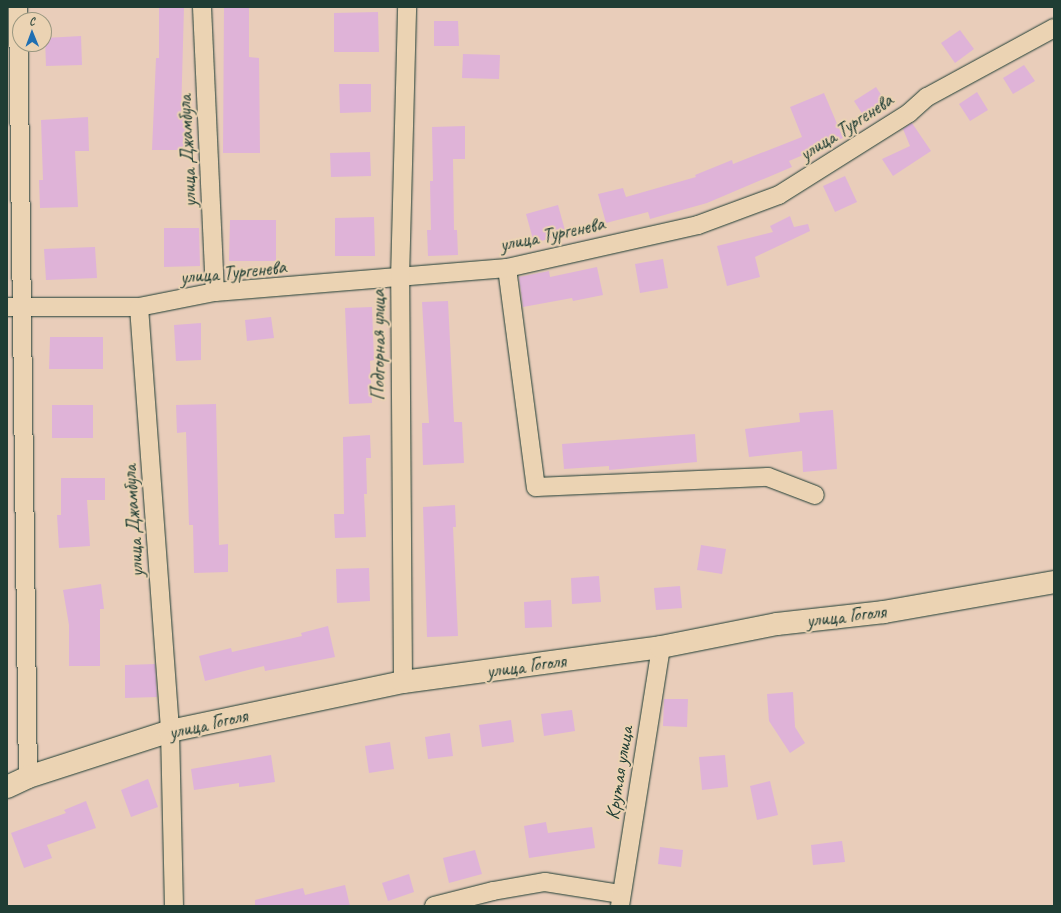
<!DOCTYPE html>
<html>
<head>
<meta charset="utf-8">
<style>
  body { margin:0 }
  #map { position:relative; width:1061px; height:913px; overflow:hidden; background:#e9cdba; font-family:Caveat,sans-serif }
  div>[style] { position:absolute }
  [style*='--x'] { left:calc(var(--x)*1px); top:calc(var(--y)*1px); width:calc(var(--w)*1px); rotate:calc(var(--a)*1deg) }
  .building>* { inset:0; background:#dfb3d8 }
  .roads { filter:drop-shadow(0 0 1px #1f3d34) drop-shadow(0 0 1px #1f3d34) }
  .minor>* { height:18px; margin:-9px; padding:0 9px; transform-origin:9px; border-radius:9px; background:#ebd3b3 }
  .tertiary>* { height:22px; margin:-11px; padding:0 11px; transform-origin:11px; border-radius:11px; background:#ebd3b3 }
  span { translate:-50% -50%; white-space:nowrap; text-align:center; line-height:1.15; -webkit-text-stroke:4px #ebd3b3; paint-order:stroke }
  .street-label { font-size:20px; color:#1f3d34 }
  .frame { position:absolute; inset:0; border:8px solid #1f3d34; pointer-events:none }
  .north { position:absolute; left:12px; top:12px; width:40px; height:40px; box-sizing:border-box; background:#ebd3b3; border:1px solid #999780; border-radius:50%; rotate:359deg; font-size:11px; font-weight:700; line-height:16px; text-align:center; color:#1f3d34 }
  .north::after { content:''; display:block; margin:auto; width:14px; height:18px; background:#1f6fb2; clip-path:polygon(50% 0,100% 100%,50% 72%,0 100%) }
</style>
</head>
<body>
<div id="map">
  <div class="building">
    <i style="clip-path:polygon(159px 7px,184px 7px,181px 116px,186px 116px,186px 150px,152px 150px,156px 58px,159px 58px)"></i>
    <i style="clip-path:polygon(224px 7px,249px 7px,249px 57px,259px 58px,260px 153px,223px 153px)"></i>
    <i style="clip-path:polygon(378px 12px,379px 52px,334px 52px,334px 13px)"></i>
    <i style="clip-path:polygon(434px 21px,458px 21px,459px 46px,434px 46px)"></i>
    <i style="clip-path:polygon(960px 30px,974px 49px,955px 63px,941px 43px)"></i>
    <i style="clip-path:polygon(81px 36px,82px 65px,46px 66px,45px 38px)"></i>
    <i style="clip-path:polygon(463px 54px,500px 55px,499px 79px,462px 78px)"></i>
    <i style="clip-path:polygon(1024px 65px,1035px 81px,1013px 94px,1003px 78px)"></i>
    <i style="clip-path:polygon(339px 84px,371px 84px,371px 112px,340px 113px)"></i>
    <i style="clip-path:polygon(876px 87px,887px 104px,865px 118px,854px 101px)"></i>
    <i style="clip-path:polygon(977px 92px,988px 110px,970px 121px,959px 104px)"></i>
    <i style="clip-path:polygon(824px 93px,843px 138px,789px 161px,792px 167px,707px 203px,650px 219px,648px 212px,606px 223px,598px 194px,623px 188px,626px 197px,696px 177px,695px 175px,732px 160px,733px 164px,802px 137px,790px 107px)"></i>
    <i style="clip-path:polygon(88px 117px,89px 151px,75px 151px,78px 207px,40px 208px,39px 180px,43px 180px,41px 120px)"></i>
    <i style="clip-path:polygon(912px 123px,931px 151px,893px 176px,882px 159px,910px 146px,903px 129px)"></i>
    <i style="clip-path:polygon(465px 126px,465px 159px,453px 159px,454px 230px,457px 230px,458px 255px,428px 256px,427px 230px,431px 230px,430px 181px,433px 181px,432px 127px)"></i>
    <i style="clip-path:polygon(370px 152px,371px 176px,331px 177px,330px 153px)"></i>
    <i style="clip-path:polygon(845px 176px,857px 202px,835px 212px,823px 186px)"></i>
    <i style="clip-path:polygon(558px 205px,566px 234px,534px 243px,526px 214px)"></i>
    <i style="clip-path:polygon(790px 216px,794px 227px,808px 224px,810px 231px,755px 257px,760px 277px,727px 286px,717px 246px,773px 232px,770px 226px)"></i>
    <i style="clip-path:polygon(374px 217px,375px 256px,335px 256px,335px 218px)"></i>
    <i style="clip-path:polygon(230px 220px,276px 220px,276px 261px,229px 261px)"></i>
    <i style="clip-path:polygon(164px 228px,199px 228px,200px 266px,164px 267px)"></i>
    <i style="clip-path:polygon(95px 247px,97px 278px,46px 280px,44px 249px)"></i>
    <i style="clip-path:polygon(663px 259px,668px 288px,640px 293px,635px 264px)"></i>
    <i style="clip-path:polygon(597px 267px,603px 295px,573px 301px,572px 298px,523px 307px,519px 277px,549px 271px,550px 277px)"></i>
    <i style="clip-path:polygon(448px 301px,454px 422px,462px 422px,464px 463px,423px 465px,422px 423px,429px 423px,422px 302px)"></i>
    <i style="clip-path:polygon(372px 307px,374px 360px,370px 361px,372px 403px,349px 404px,345px 308px)"></i>
    <i style="clip-path:polygon(271px 317px,274px 338px,247px 341px,245px 320px)"></i>
    <i style="clip-path:polygon(201px 323px,201px 360px,176px 361px,174px 325px)"></i>
    <i style="clip-path:polygon(50px 337px,103px 337px,103px 369px,49px 369px)"></i>
    <i style="clip-path:polygon(216px 404px,219px 545px,228px 544px,228px 572px,194px 573px,193px 525px,189px 525px,186px 432px,177px 433px,176px 405px)"></i>
    <i style="clip-path:polygon(52px 405px,93px 405px,93px 438px,52px 438px)"></i>
    <i style="clip-path:polygon(833px 410px,837px 469px,803px 472px,802px 451px,749px 457px,745px 429px,800px 422px,799px 413px)"></i>
    <i style="clip-path:polygon(695px 434px,697px 462px,609px 470px,609px 466px,564px 469px,562px 444px)"></i>
    <i style="clip-path:polygon(370px 435px,371px 458px,366px 458px,367px 494px,364px 494px,366px 537px,335px 538px,334px 514px,344px 514px,343px 437px)"></i>
    <i style="clip-path:polygon(61px 478px,105px 478px,105px 500px,87px 500px,90px 546px,59px 548px,57px 515px,61px 515px)"></i>
    <i style="clip-path:polygon(455px 505px,456px 527px,453px 527px,458px 636px,427px 637px,423px 507px)"></i>
    <i style="clip-path:polygon(701px 545px,726px 549px,722px 574px,697px 570px)"></i>
    <i style="clip-path:polygon(369px 568px,370px 601px,337px 603px,336px 569px)"></i>
    <i style="clip-path:polygon(599px 576px,601px 602px,572px 604px,571px 578px)"></i>
    <i style="clip-path:polygon(101px 584px,104px 609px,100px 609px,100px 666px,69px 666px,69px 625px,63px 590px)"></i>
    <i style="clip-path:polygon(680px 586px,682px 608px,656px 610px,654px 588px)"></i>
    <i style="clip-path:polygon(551px 600px,552px 627px,525px 628px,524px 602px)"></i>
    <i style="clip-path:polygon(328px 626px,335px 657px,265px 671px,264px 666px,205px 681px,199px 656px,231px 648px,232px 652px,302px 636px,301px 633px)"></i>
    <i style="clip-path:polygon(155px 664px,157px 697px,125px 698px,125px 665px)"></i>
    <i style="clip-path:polygon(793px 692px,795px 727px,805px 743px,790px 753px,769px 721px,767px 694px)"></i>
    <i style="clip-path:polygon(664px 699px,688px 699px,687px 727px,663px 726px)"></i>
    <i style="clip-path:polygon(572px 710px,575px 731px,544px 736px,541px 714px)"></i>
    <i style="clip-path:polygon(511px 720px,514px 742px,482px 747px,479px 725px)"></i>
    <i style="clip-path:polygon(450px 733px,453px 756px,428px 759px,425px 737px)"></i>
    <i style="clip-path:polygon(390px 742px,394px 769px,369px 773px,365px 746px)"></i>
    <i style="clip-path:polygon(271px 755px,275px 782px,239px 787px,239px 783px,194px 790px,191px 769px)"></i>
    <i style="clip-path:polygon(725px 755px,728px 787px,702px 790px,699px 757px)"></i>
    <i style="clip-path:polygon(148px 779px,158px 807px,131px 817px,121px 790px)"></i>
    <i style="clip-path:polygon(770px 781px,778px 815px,757px 820px,750px 786px)"></i>
    <i style="clip-path:polygon(86px 801px,96px 828px,47px 845px,52px 858px,24px 868px,11px 833px,66px 813px,64px 810px)"></i>
    <i style="clip-path:polygon(546px 822px,548px 833px,592px 827px,595px 848px,529px 858px,524px 826px)"></i>
    <i style="clip-path:polygon(842px 841px,845px 862px,813px 865px,811px 845px)"></i>
    <i style="clip-path:polygon(660px 847px,683px 850px,681px 867px,658px 864px)"></i>
    <i style="clip-path:polygon(475px 850px,482px 874px,449px 883px,443px 858px)"></i>
    <i style="clip-path:polygon(409px 874px,414px 892px,388px 901px,382px 883px)"></i>
    <i style="clip-path:polygon(345px 885px,350px 906px,255px 906px,255px 900px,303px 888px,305px 895px)"></i>
  </div>
  <div class="roads">
    <div class="minor">
      <i style="--x:18;--y:7;--w:770;--a:89.26"></i>
      <i style="--x:202;--y:7;--w:285;--a:87.4"></i>
      <i style="--x:507;--y:268;--w:221;--a:82.5"></i>
      <i style="--x:536;--y:487;--w:232;--a:-2.5"></i>
      <i style="--x:768;--y:477;--w:50;--a:21"></i>
      <i style="--x:7;--y:307;--w:132;--a:0"></i>
      <i style="--x:139;--y:307;--w:77;--a:-11.2"></i>
      <i style="--x:215;--y:292;--w:293;--a:-4.7"></i>
      <i style="--x:507;--y:268;--w:196;--a:-12.7"></i>
      <i style="--x:698;--y:225;--w:86;--a:-20.3"></i>
      <i style="--x:779;--y:195;--w:154;--a:-32.2"></i>
      <i style="--x:909;--y:113;--w:24;--a:-42"></i>
      <i style="--x:927;--y:97;--w:145;--a:-28.5"></i>
      <i style="--x:139;--y:307;--w:425;--a:85.8"></i>
      <i style="--x:170;--y:731;--w:175;--a:88.7"></i>
      <i style="--x:403;--y:682;--w:403;--a:-90.4"></i>
      <i style="--x:400;--y:279;--w:272;--a:-88.5"></i>
      <i style="--x:434;--y:906;--w:61;--a:-14.3"></i>
      <i style="--x:493;--y:891;--w:53;--a:-9.8"></i>
      <i style="--x:545;--y:882;--w:77;--a:9"></i>
      <i style="--x:620;--y:906;--w:262;--a:-81"></i>
    </div>
    <div class="tertiary">
      <i style="--x:7;--y:787;--w:23;--a:-25"></i>
      <i style="--x:28;--y:777;--w:149;--a:-17.9"></i>
      <i style="--x:170;--y:731;--w:238;--a:-11.9"></i>
      <i style="--x:403;--y:682;--w:260;--a:-7.7"></i>
      <i style="--x:661;--y:647;--w:118;--a:-11.2"></i>
      <i style="--x:777;--y:624;--w:108;--a:-6.4"></i>
      <i style="--x:884;--y:612;--w:173;--a:-10"></i>
    </div>
  </div>
  <div class="street-label">
    <span style="left:846px;top:127px;rotate:-33deg">улица Тургенева</span>
    <span style="left:187px;top:151px;rotate:-93deg">улица Джамбула</span>
    <span style="left:552px;top:234px;rotate:-12deg">улица Тургенева</span>
    <span style="left:233px;top:272px;rotate:-6deg">улица Тургенева</span>
    <span style="left:378px;top:345px;rotate:-90deg">Подгорная улица</span>
    <span style="left:133px;top:521px;rotate:-94deg">улица Джамбула</span>
    <span style="left:846px;top:616px;rotate:-7deg">улица Гоголя</span>
    <span style="left:526px;top:666px;rotate:-8deg">улица Гоголя</span>
    <span style="left:208px;top:724px;rotate:-13deg">улица Гоголя</span>
    <span style="left:619px;top:773px;rotate:-81deg">Крутая улица</span>
  </div>
  <div class="frame"></div>
  <div class="north">С</div>
</div>
</body>
</html>
